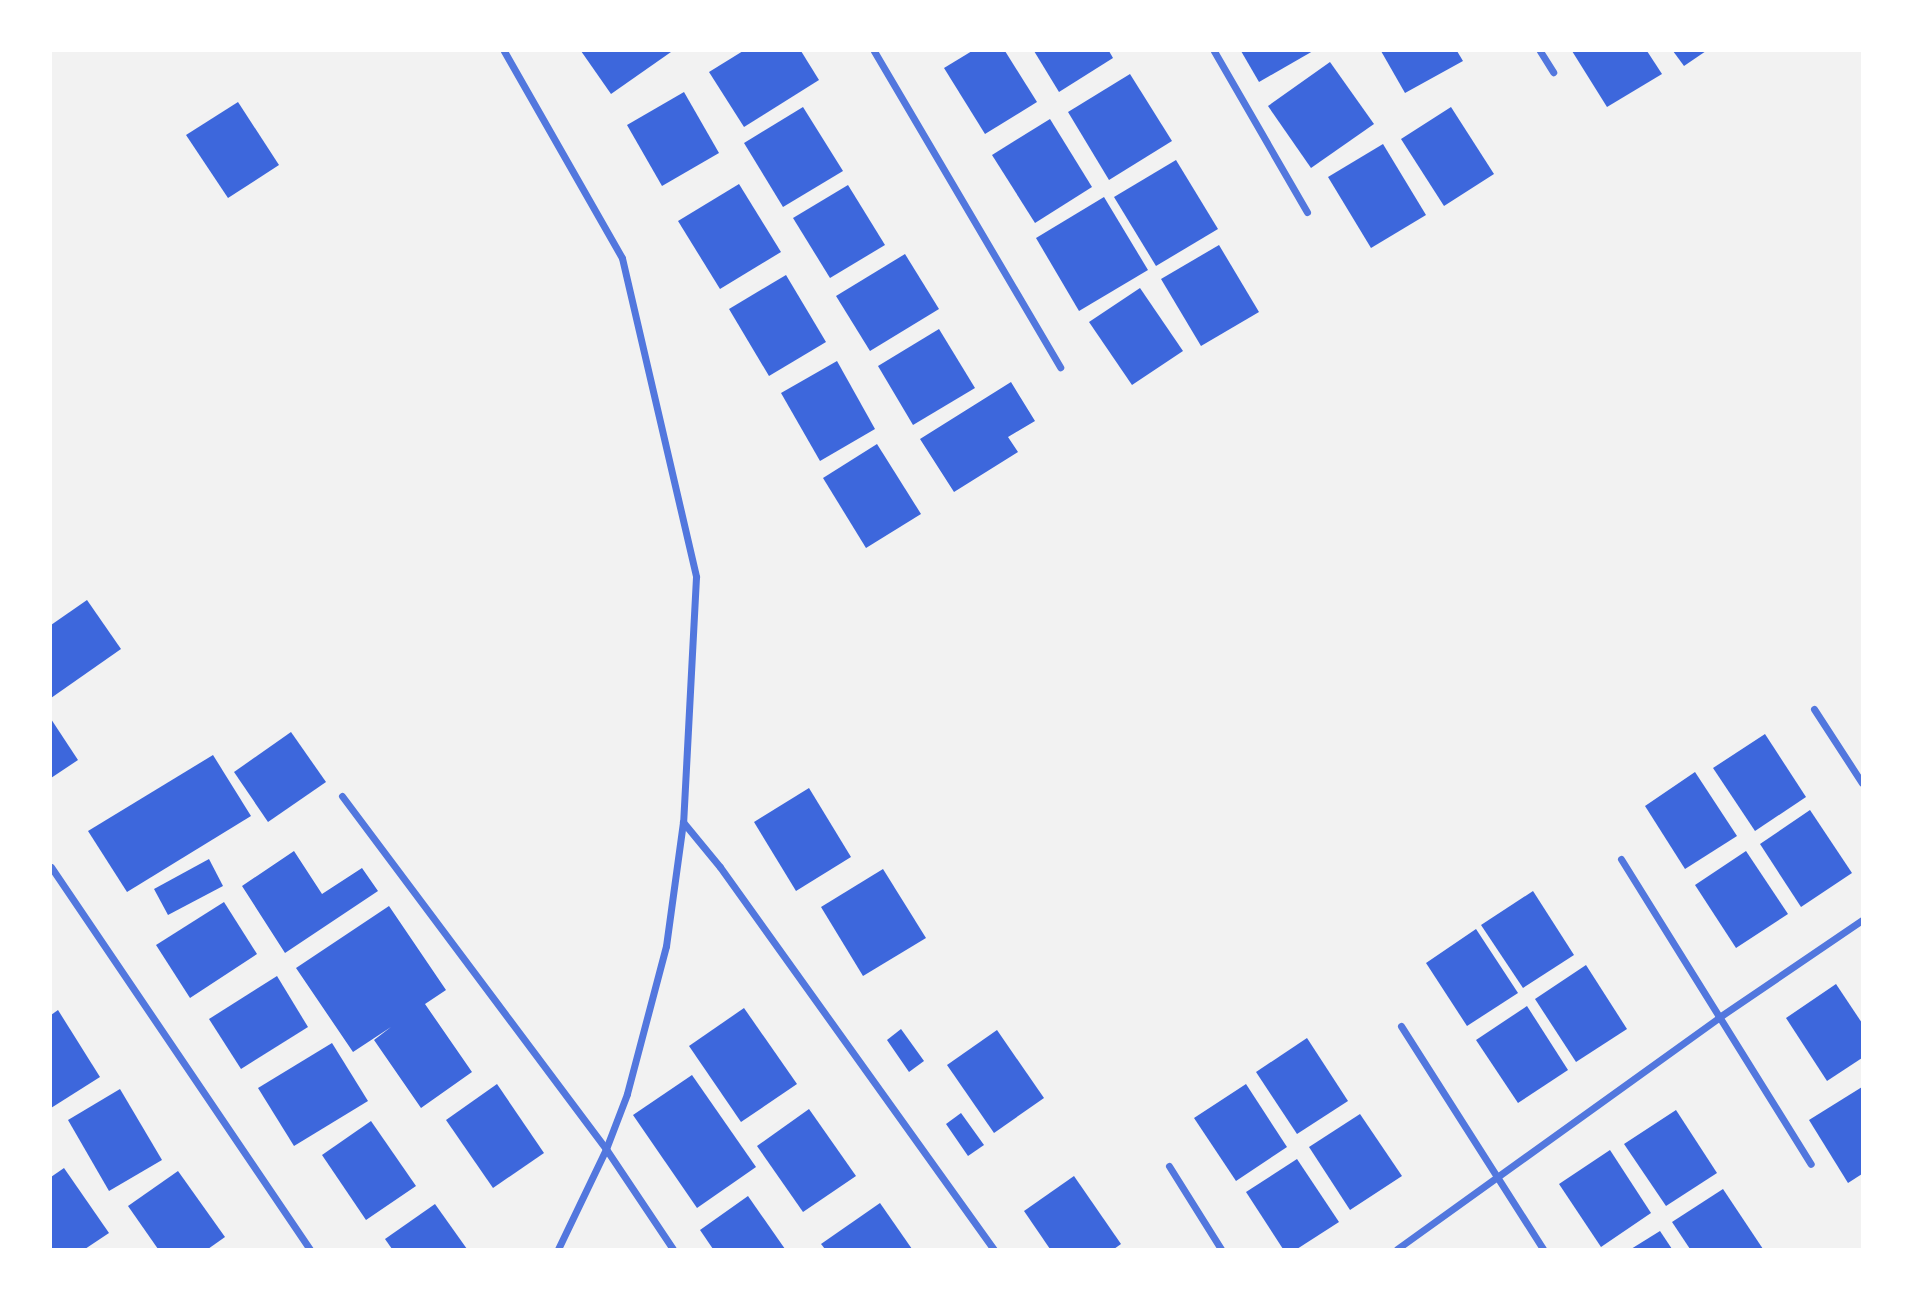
<!DOCTYPE html>
<html>
<head>
<meta charset="utf-8">
<style>
  body { margin:0 }
  #map { position:relative; width:1913px; height:1300px; overflow:hidden; background:#f2f2f2; font-family:"Nunito Sans",sans-serif }
  div>[style] { position:absolute }
  [style*='--x'] { left:calc(var(--x)*1px); top:calc(var(--y)*1px); width:calc(var(--w)*1px); rotate:calc(var(--a)*1deg) }
  .building>* { inset:0; background:#3d67dc }
  .minor>* { height:7px; margin:-3.5px; padding:0 3.5px; transform-origin:3.5px; border-radius:3.5px; background:#5277de }
  span { translate:-50% -50%; white-space:nowrap; text-align:center; line-height:1.15; -webkit-text-stroke:5px #fff; paint-order:stroke }
  .frame { position:absolute; inset:0; border:52px solid #fff; pointer-events:none }
</style>
</head>
<body>
<div id="map">
  <div class="building">
    <i style="clip-path:polygon(581px 51px,670px 51px,671px 52px,611px 94px)"></i>
    <i style="clip-path:polygon(743px 51px,801px 51px,819px 80px,744px 127px,709px 72px)"></i>
    <i style="clip-path:polygon(972px 51px,1005px 51px,1037px 102px,985px 134px,944px 68px)"></i>
    <i style="clip-path:polygon(1034px 51px,1109px 51px,1113px 58px,1059px 92px)"></i>
    <i style="clip-path:polygon(1241px 51px,1313px 51px,1259px 82px)"></i>
    <i style="clip-path:polygon(1381px 51px,1457px 51px,1463px 61px,1405px 93px)"></i>
    <i style="clip-path:polygon(1572px 51px,1647px 51px,1662px 74px,1607px 107px)"></i>
    <i style="clip-path:polygon(1673px 51px,1706px 51px,1684px 66px)"></i>
    <i style="clip-path:polygon(1330px 62px,1374px 124px,1311px 168px,1268px 106px)"></i>
    <i style="clip-path:polygon(1130px 74px,1172px 141px,1109px 180px,1068px 112px)"></i>
    <i style="clip-path:polygon(684px 92px,719px 153px,662px 186px,627px 125px)"></i>
    <i style="clip-path:polygon(238px 102px,279px 165px,228px 198px,186px 135px)"></i>
    <i style="clip-path:polygon(803px 107px,843px 171px,783px 207px,744px 143px)"></i>
    <i style="clip-path:polygon(1451px 107px,1494px 174px,1444px 206px,1401px 139px)"></i>
    <i style="clip-path:polygon(1050px 119px,1092px 187px,1035px 223px,992px 155px)"></i>
    <i style="clip-path:polygon(1383px 144px,1426px 215px,1371px 248px,1328px 177px)"></i>
    <i style="clip-path:polygon(1176px 160px,1218px 229px,1156px 266px,1114px 197px)"></i>
    <i style="clip-path:polygon(739px 184px,781px 252px,720px 289px,678px 221px)"></i>
    <i style="clip-path:polygon(848px 185px,885px 245px,830px 278px,793px 218px)"></i>
    <i style="clip-path:polygon(1104px 197px,1148px 270px,1079px 311px,1036px 238px)"></i>
    <i style="clip-path:polygon(1219px 245px,1259px 312px,1201px 346px,1161px 279px)"></i>
    <i style="clip-path:polygon(905px 254px,939px 309px,870px 351px,836px 296px)"></i>
    <i style="clip-path:polygon(786px 275px,826px 342px,769px 376px,729px 309px)"></i>
    <i style="clip-path:polygon(1140px 288px,1183px 351px,1132px 385px,1089px 322px)"></i>
    <i style="clip-path:polygon(939px 329px,975px 388px,913px 425px,878px 366px)"></i>
    <i style="clip-path:polygon(837px 361px,875px 429px,820px 461px,781px 393px)"></i>
    <i style="clip-path:polygon(1011px 382px,1035px 421px,1008px 437px,1018px 452px,954px 492px,920px 439px)"></i>
    <i style="clip-path:polygon(877px 444px,921px 514px,866px 548px,823px 478px)"></i>
    <i style="clip-path:polygon(87px 600px,121px 649px,51px 698px,51px 625px)"></i>
    <i style="clip-path:polygon(51px 719px,78px 760px,51px 778px)"></i>
    <i style="clip-path:polygon(291px 732px,326px 782px,268px 822px,234px 772px)"></i>
    <i style="clip-path:polygon(1765px 734px,1806px 797px,1755px 831px,1713px 768px)"></i>
    <i style="clip-path:polygon(213px 755px,251px 816px,127px 892px,88px 831px)"></i>
    <i style="clip-path:polygon(1695px 772px,1737px 836px,1685px 869px,1645px 806px)"></i>
    <i style="clip-path:polygon(809px 788px,851px 857px,796px 891px,754px 822px)"></i>
    <i style="clip-path:polygon(1810px 810px,1852px 873px,1801px 907px,1760px 844px)"></i>
    <i style="clip-path:polygon(294px 851px,322px 894px,362px 868px,378px 891px,285px 953px,242px 886px)"></i>
    <i style="clip-path:polygon(1746px 851px,1788px 914px,1736px 948px,1695px 885px)"></i>
    <i style="clip-path:polygon(209px 859px,223px 886px,168px 915px,154px 889px)"></i>
    <i style="clip-path:polygon(883px 869px,926px 938px,863px 976px,821px 907px)"></i>
    <i style="clip-path:polygon(1533px 891px,1574px 955px,1523px 988px,1481px 925px)"></i>
    <i style="clip-path:polygon(224px 902px,257px 954px,190px 998px,156px 945px)"></i>
    <i style="clip-path:polygon(389px 906px,446px 990px,425px 1004px,472px 1072px,421px 1108px,374px 1040px,391px 1027px,353px 1052px,296px 968px)"></i>
    <i style="clip-path:polygon(1476px 929px,1518px 993px,1467px 1026px,1426px 963px)"></i>
    <i style="clip-path:polygon(1586px 965px,1627px 1029px,1576px 1062px,1535px 999px)"></i>
    <i style="clip-path:polygon(277px 976px,308px 1027px,241px 1069px,209px 1019px)"></i>
    <i style="clip-path:polygon(1836px 984px,1862px 1023px,1862px 1058px,1827px 1081px,1786px 1018px)"></i>
    <i style="clip-path:polygon(1527px 1006px,1568px 1070px,1518px 1103px,1476px 1040px)"></i>
    <i style="clip-path:polygon(744px 1008px,797px 1084px,741px 1122px,689px 1046px)"></i>
    <i style="clip-path:polygon(58px 1010px,100px 1077px,51px 1108px,51px 1015px)"></i>
    <i style="clip-path:polygon(901px 1029px,924px 1061px,909px 1072px,887px 1040px)"></i>
    <i style="clip-path:polygon(997px 1030px,1044px 1098px,994px 1133px,947px 1065px)"></i>
    <i style="clip-path:polygon(1307px 1038px,1348px 1101px,1297px 1134px,1256px 1072px)"></i>
    <i style="clip-path:polygon(332px 1043px,368px 1101px,294px 1146px,258px 1088px)"></i>
    <i style="clip-path:polygon(692px 1075px,756px 1167px,697px 1208px,633px 1115px)"></i>
    <i style="clip-path:polygon(497px 1084px,544px 1153px,493px 1188px,446px 1120px)"></i>
    <i style="clip-path:polygon(1246px 1084px,1287px 1147px,1236px 1181px,1194px 1118px)"></i>
    <i style="clip-path:polygon(1862px 1087px,1862px 1174px,1848px 1183px,1809px 1120px)"></i>
    <i style="clip-path:polygon(120px 1089px,162px 1160px,109px 1191px,68px 1120px)"></i>
    <i style="clip-path:polygon(809px 1109px,856px 1176px,803px 1212px,757px 1146px)"></i>
    <i style="clip-path:polygon(1676px 1110px,1717px 1173px,1666px 1206px,1624px 1144px)"></i>
    <i style="clip-path:polygon(961px 1113px,984px 1145px,968px 1156px,946px 1124px)"></i>
    <i style="clip-path:polygon(1360px 1114px,1402px 1176px,1350px 1210px,1309px 1147px)"></i>
    <i style="clip-path:polygon(371px 1121px,416px 1186px,366px 1220px,322px 1155px)"></i>
    <i style="clip-path:polygon(1610px 1150px,1651px 1213px,1601px 1247px,1559px 1184px)"></i>
    <i style="clip-path:polygon(1297px 1159px,1339px 1222px,1297px 1249px,1283px 1249px,1246px 1192px)"></i>
    <i style="clip-path:polygon(64px 1168px,109px 1233px,85px 1249px,51px 1249px,51px 1177px)"></i>
    <i style="clip-path:polygon(178px 1171px,225px 1237px,208px 1249px,158px 1249px,128px 1206px)"></i>
    <i style="clip-path:polygon(1074px 1176px,1121px 1244px,1114px 1249px,1050px 1249px,1024px 1211px)"></i>
    <i style="clip-path:polygon(1723px 1189px,1763px 1249px,1690px 1249px,1672px 1222px)"></i>
    <i style="clip-path:polygon(748px 1196px,785px 1249px,713px 1249px,700px 1230px)"></i>
    <i style="clip-path:polygon(880px 1203px,912px 1249px,825px 1249px,821px 1244px)"></i>
    <i style="clip-path:polygon(435px 1204px,467px 1249px,392px 1249px,385px 1239px)"></i>
    <i style="clip-path:polygon(1660px 1231px,1672px 1249px,1631px 1249px)"></i>
  </div>
  <div class="minor">
    <i style="--x:504;--y:51;--w:238;--a:60.3"></i>
    <i style="--x:622;--y:258;--w:327;--a:76.9"></i>
    <i style="--x:696;--y:577;--w:245;--a:93"></i>
    <i style="--x:683;--y:822;--w:125;--a:97.8"></i>
    <i style="--x:666;--y:946;--w:153;--a:104.8"></i>
    <i style="--x:627;--y:1094;--w:59;--a:110.9"></i>
    <i style="--x:606;--y:1149;--w:111;--a:115.6"></i>
    <i style="--x:874;--y:51;--w:367;--a:59.5"></i>
    <i style="--x:1214;--y:51;--w:186;--a:60"></i>
    <i style="--x:1540;--y:51;--w:25;--a:58"></i>
    <i style="--x:1814;--y:709;--w:88;--a:57"></i>
    <i style="--x:342;--y:796;--w:441;--a:53.2"></i>
    <i style="--x:606;--y:1149;--w:120;--a:56.2"></i>
    <i style="--x:683;--y:822;--w:58;--a:50.6"></i>
    <i style="--x:720;--y:867;--w:470;--a:54.4"></i>
    <i style="--x:1621;--y:859;--w:359;--a:58.1"></i>
    <i style="--x:51;--y:867;--w:462;--a:55.9"></i>
    <i style="--x:1401;--y:1026;--w:264;--a:57.5"></i>
    <i style="--x:1169;--y:1166;--w:98;--a:57.9"></i>
    <i style="--x:1397;--y:1249;--w:395;--a:-35.7"></i>
    <i style="--x:1718;--y:1018;--w:174;--a:-34.2"></i>
  </div>
  <div class="frame"></div>
</div>
</body>
</html>
